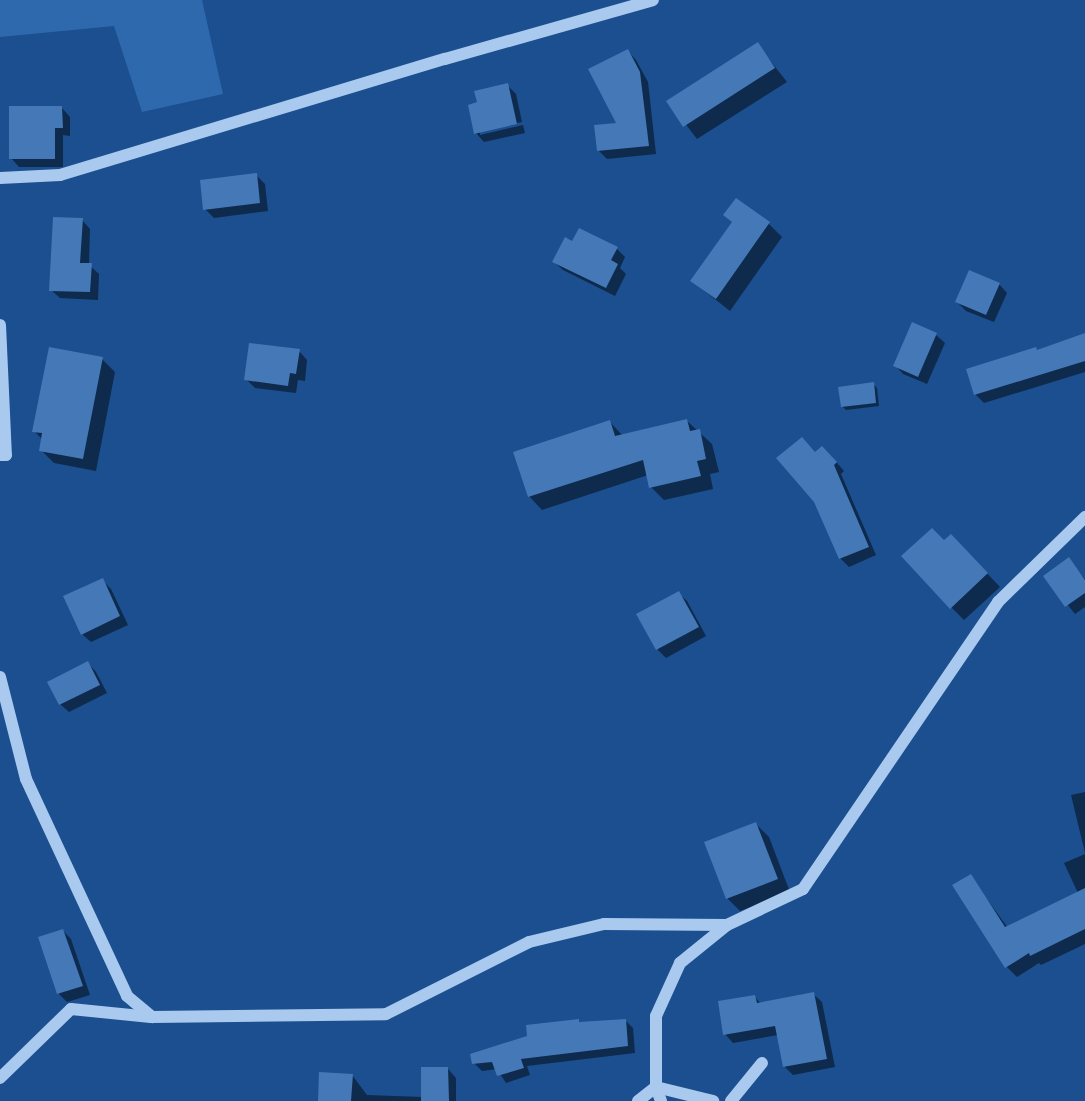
<!DOCTYPE html>
<html>
<head>
<meta charset="utf-8">
<style>
  body { margin:0 }
  #map { position:relative; width:1085px; height:1101px; overflow:hidden; background:#1b4f8f; font-family:"DejaVu Sans",sans-serif }
  div>[style] { position:absolute }
  [style*='--x'] { left:calc(var(--x)*1px); top:calc(var(--y)*1px); width:calc(var(--w)*1px); rotate:calc(var(--a)*1deg) }
  .green>* { inset:0; background:#2e69ad }
  .shadow>* { inset:0; background:#0007 }
  .building>* { inset:0; background:#4478b7 }
  .minor>* { height:12px; margin:-6px; padding:0 6px; transform-origin:6px; border-radius:6px; background:#a9c9ee }
  span { translate:-50% -50%; white-space:nowrap; text-align:center; line-height:1.15; -webkit-text-stroke:5px #1b4f8f; paint-order:stroke }
</style>
</head>
<body>
<div id="map">
  <div class="green">
    <i style="clip-path:polygon(0 0,202px 0,223px 94px,142px 112px,114px 26px,0 37px)"></i>
  </div>
  <div class="shadow">
    <i style="clip-path:polygon(757px 44px,787px 82px,697px 139px,668px 101px)"></i>
    <i style="clip-path:polygon(628px 51px,636px 60px,648px 82px,656px 154px,607px 159px,599px 151px,619px 124px)"></i>
    <i style="clip-path:polygon(507px 85px,516px 94px,522px 122px,480px 131px,480px 135px,523px 125px,525px 133px,484px 142px,476px 133px,479px 104px)"></i>
    <i style="clip-path:polygon(62px 108px,70px 117px,70px 136px,63px 135px,63px 167px,19px 167px,11px 158px)"></i>
    <i style="clip-path:polygon(256px 175px,265px 184px,268px 211px,214px 218px,205px 209px)"></i>
    <i style="clip-path:polygon(82px 220px,90px 229px,89px 265px,99px 274px,98px 300px,60px 298px,51px 290px)"></i>
    <i style="clip-path:polygon(769px 224px,782px 237px,730px 311px,692px 281px)"></i>
    <i style="clip-path:polygon(573px 244px,617px 249px,625px 257px,620px 268px,626px 274px,615px 296px,563px 270px,554px 262px)"></i>
    <i style="clip-path:polygon(999px 284px,1007px 293px,994px 322px,966px 311px,957px 302px)"></i>
    <i style="clip-path:polygon(913px 325px,936px 335px,945px 343px,927px 384px,903px 374px,895px 365px)"></i>
    <i style="clip-path:polygon(1085px 334px,1085px 372px,984px 403px,975px 394px,1039px 352px)"></i>
    <i style="clip-path:polygon(299px 351px,307px 360px,305px 381px,298px 380px,296px 393px,255px 388px,246px 379px)"></i>
    <i style="clip-path:polygon(102px 359px,115px 372px,96px 471px,54px 463px,41px 450px,43px 440px,34px 431px)"></i>
    <i style="clip-path:polygon(873px 384px,877px 388px,879px 406px,846px 410px,842px 406px)"></i>
    <i style="clip-path:polygon(687px 421px,712px 444px,719px 472px,710px 474px,713px 489px,664px 500px,651px 487px,648px 475px,542px 510px,529px 496px,610px 422px,623px 436px)"></i>
    <i style="clip-path:polygon(815px 454px,831px 456px,844px 471px,841px 474px,876px 555px,849px 567px,840px 558px)"></i>
    <i style="clip-path:polygon(944px 542px,964px 549px,1000px 587px,964px 620px,951px 607px)"></i>
    <i style="clip-path:polygon(1068px 559px,1085px 579px,1085px 607px,1075px 614px,1045px 576px)"></i>
    <i style="clip-path:polygon(102px 580px,111px 589px,128px 625px,91px 642px,82px 634px)"></i>
    <i style="clip-path:polygon(678px 593px,687px 601px,706px 636px,666px 658px,657px 649px)"></i>
    <i style="clip-path:polygon(88px 663px,96px 672px,107px 693px,69px 712px,60px 704px)"></i>
    <i style="clip-path:polygon(1085px 792px,1085px 853px,1071px 795px)"></i>
    <i style="clip-path:polygon(756px 824px,769px 837px,790px 892px,740px 911px,727px 898px)"></i>
    <i style="clip-path:polygon(1085px 854px,1085px 944px,1041px 965px,1039px 963px,1017px 977px,1007px 967px,955px 886px,970px 876px,1008px 928px,1078px 893px,1064px 863px)"></i>
    <i style="clip-path:polygon(63px 931px,71px 939px,90px 995px,67px 1002px,59px 994px,40px 938px)"></i>
    <i style="clip-path:polygon(813px 994px,822px 1002px,835px 1067px,793px 1075px,785px 1067px,778px 1035px,733px 1043px,725px 1034px,755px 997px,761px 1004px)"></i>
    <i style="clip-path:polygon(578px 1021px,582px 1024px,626px 1021px,633px 1028px,635px 1053px,527px 1066px,530px 1075px,506px 1083px,497px 1069px,482px 1071px,474px 1063px)"></i>
    <i style="clip-path:polygon(448px 1069px,456px 1078px,456px 1101px,319px 1101px,352px 1075px,367px 1095px,423px 1097px)"></i>
  </div>
  <div class="building">
    <i style="clip-path:polygon(758px 42px,775px 68px,683px 127px,666px 101px)"></i>
    <i style="clip-path:polygon(628px 49px,640px 72px,649px 146px,597px 151px,594px 125px,616px 123px,588px 69px)"></i>
    <i style="clip-path:polygon(508px 83px,517px 124px,474px 134px,468px 105px,477px 102px,474px 91px)"></i>
    <i style="clip-path:polygon(9px 106px,62px 106px,63px 128px,55px 128px,55px 159px,9px 159px)"></i>
    <i style="clip-path:polygon(257px 173px,260px 203px,203px 210px,200px 180px)"></i>
    <i style="clip-path:polygon(736px 198px,770px 222px,716px 299px,690px 281px,732px 222px,723px 215px)"></i>
    <i style="clip-path:polygon(53px 217px,83px 218px,80px 263px,92px 263px,90px 292px,49px 291px)"></i>
    <i style="clip-path:polygon(579px 228px,618px 247px,611px 260px,618px 264px,606px 288px,552px 262px,565px 237px,572px 241px)"></i>
    <i style="clip-path:polygon(969px 270px,1000px 283px,986px 315px,955px 302px)"></i>
    <i style="clip-path:polygon(912px 322px,937px 333px,918px 377px,893px 366px)"></i>
    <i style="clip-path:polygon(1085px 333px,1085px 361px,974px 395px,966px 369px,1036px 347px,1037px 350px)"></i>
    <i style="clip-path:polygon(249px 343px,300px 349px,296px 374px,290px 373px,288px 386px,244px 380px)"></i>
    <i style="clip-path:polygon(49px 347px,103px 357px,83px 459px,39px 451px,42px 433px,32px 432px)"></i>
    <i style="clip-path:polygon(874px 382px,876px 403px,841px 407px,838px 387px)"></i>
    <i style="clip-path:polygon(687px 419px,690px 431px,700px 429px,706px 459px,697px 461px,701px 476px,649px 488px,643px 460px,528px 497px,513px 452px,610px 420px,615px 436px)"></i>
    <i style="clip-path:polygon(802px 437px,815px 452px,822px 446px,837px 462px,834px 465px,869px 547px,839px 559px,814px 502px,776px 458px)"></i>
    <i style="clip-path:polygon(932px 528px,944px 540px,951px 534px,988px 573px,950px 609px,901px 556px)"></i>
    <i style="clip-path:polygon(1069px 557px,1085px 580px,1085px 593px,1065px 607px,1043px 576px)"></i>
    <i style="clip-path:polygon(103px 578px,120px 616px,81px 635px,63px 596px)"></i>
    <i style="clip-path:polygon(679px 591px,699px 627px,656px 650px,636px 614px)"></i>
    <i style="clip-path:polygon(88px 661px,100px 685px,59px 705px,47px 682px)"></i>
    <i style="clip-path:polygon(756px 822px,778px 879px,726px 899px,704px 842px)"></i>
    <i style="clip-path:polygon(971px 874px,1005px 927px,1085px 888px,1085px 929px,1030px 956px,1029px 953px,1005px 968px,952px 885px)"></i>
    <i style="clip-path:polygon(63px 929px,83px 986px,57px 994px,38px 937px)"></i>
    <i style="clip-path:polygon(814px 992px,827px 1059px,783px 1067px,775px 1026px,723px 1035px,718px 1001px,755px 995px,757px 1003px)"></i>
    <i style="clip-path:polygon(579px 1019px,579px 1022px,626px 1019px,628px 1046px,521px 1059px,524px 1068px,497px 1076px,492px 1062px,472px 1064px,470px 1054px,527px 1036px,526px 1025px)"></i>
    <i style="clip-path:polygon(421px 1067px,448px 1067px,449px 1101px,421px 1101px)"></i>
    <i style="clip-path:polygon(319px 1072px,353px 1074px,351px 1101px,318px 1101px)"></i>
  </div>
  <div class="minor">
    <i style="--x:0;--y:178;--w:60;--a:-2.9"></i>
    <i style="--x:60;--y:175;--w:402;--a:-16.8"></i>
    <i style="--x:445;--y:59;--w:216;--a:-15.8"></i>
    <i style="--x:0;--y:325;--w:130;--a:87.4"></i>
    <i style="--x:6;--y:455;--w:6;--a:180"></i>
    <i style="--x:0;--y:677;--w:105;--a:75.7"></i>
    <i style="--x:26;--y:779;--w:239;--a:65"></i>
    <i style="--x:127;--y:996;--w:33;--a:40"></i>
    <i style="--x:152;--y:1017;--w:234;--a:-0.7"></i>
    <i style="--x:386;--y:1014;--w:160;--a:-26.7"></i>
    <i style="--x:529;--y:942;--w:77;--a:-13.5"></i>
    <i style="--x:604;--y:924;--w:123;--a:0.5"></i>
    <i style="--x:727;--y:925;--w:84;--a:-25.3"></i>
    <i style="--x:803;--y:889;--w:347;--a:-55.8"></i>
    <i style="--x:998;--y:602;--w:122;--a:-44.3"></i>
    <i style="--x:0;--y:1078;--w:99;--a:-44.2"></i>
    <i style="--x:71;--y:1009;--w:80;--a:5.7"></i>
    <i style="--x:638;--y:1101;--w:23;--a:-38"></i>
    <i style="--x:656;--y:1087;--w:71;--a:-90"></i>
    <i style="--x:656;--y:1016;--w:58;--a:-65.6"></i>
    <i style="--x:680;--y:963;--w:60;--a:-39"></i>
    <i style="--x:661;--y:1101;--w:15;--a:-110"></i>
    <i style="--x:656;--y:1087;--w:59;--a:13.8"></i>
    <i style="--x:731;--y:1101;--w:49;--a:-50.8"></i>
  </div>
</div>
</body>
</html>
